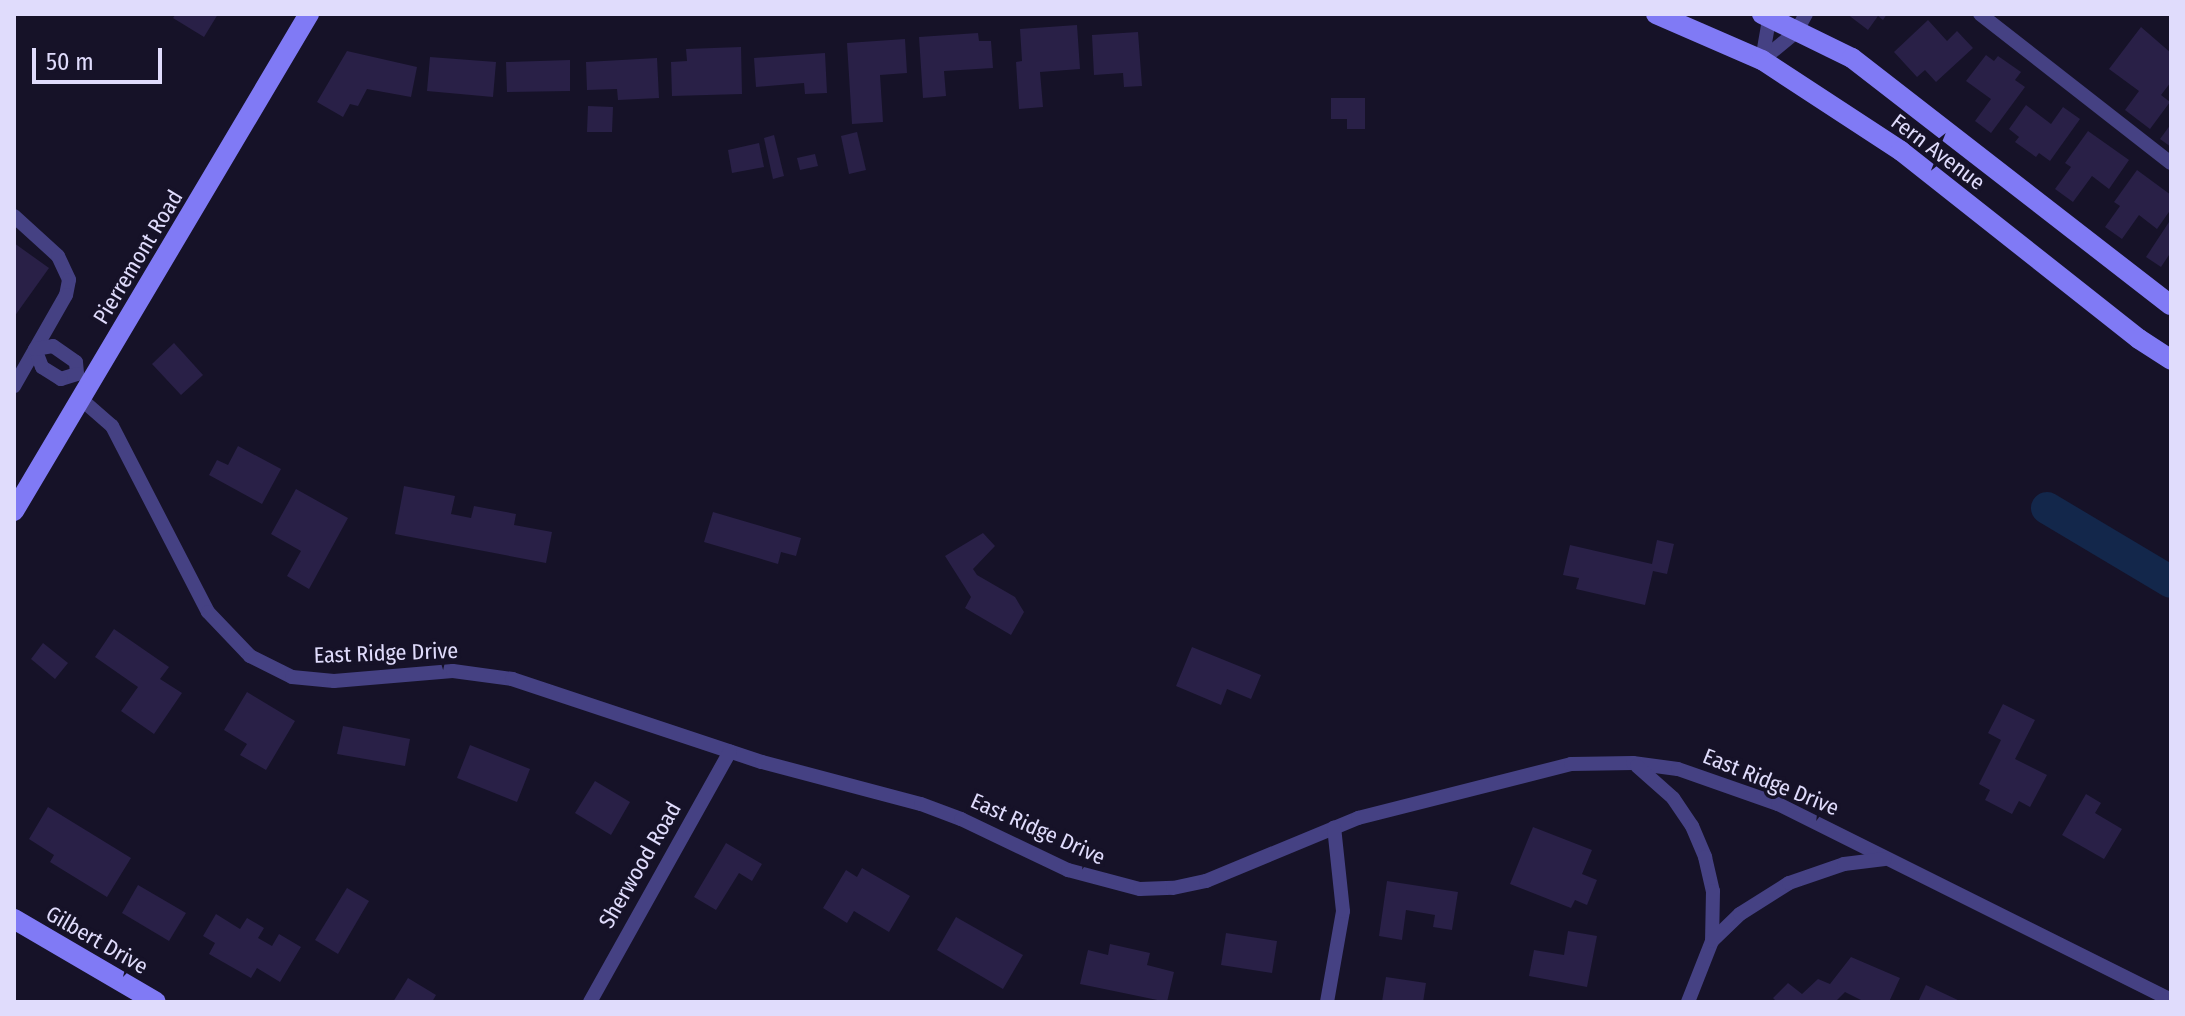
<!DOCTYPE html>
<html>
<head>
<meta charset="utf-8">
<style>
  body { margin:0 }
  #map { position:relative; width:2185px; height:1016px; overflow:hidden; background:#161228; font-family:"Fira Sans Condensed",sans-serif }
  div>[style] { position:absolute }
  [style*='--x'] { left:calc(var(--x)*1px); top:calc(var(--y)*1px); width:calc(var(--w)*1px); rotate:calc(var(--a)*1deg) }
  .river>* { height:32px; margin:-16px; padding:0 16px; transform-origin:16px; border-radius:16px; background:#13274b }
  .building>* { inset:0; background:#292047 }
  .street>* { height:14px; margin:-7px; padding:0 7px; transform-origin:7px; border-radius:7px; background:#454183 }
  .secondary>* { height:20px; margin:-10px; padding:0 10px; transform-origin:10px; border-radius:10px; background:#807af5 }
  span { translate:-50% -50%; white-space:nowrap; text-align:center; line-height:1.15; -webkit-text-stroke:7px #161228; paint-order:stroke }
  .street-label { font-size:22px; color:#e0dcfc }
  .frame { position:absolute; inset:0; border:16px solid #e0dcfc; pointer-events:none }
  .scale { position:absolute; left:32px; top:48px; width:130px; height:36px; box-sizing:border-box; border:4px solid #e0dcfc; border-top:0; padding-left:10px; font-size:24px; line-height:28px; white-space:nowrap; color:#e0dcfc; -webkit-text-stroke:6px #161228; paint-order:stroke }
</style>
</head>
<body>
<div id="map">
  <div class="river">
    <i style="--x:2047;--y:508;--w:144;--a:30.8"></i>
  </div>
  <div class="building">
    <i style="clip-path:polygon(176px 14px,218px 14px,204px 37px,173px 18px)"></i>
    <i style="clip-path:polygon(1847px 14px,1887px 14px,1883px 20px,1878px 16px,1868px 30px)"></i>
    <i style="clip-path:polygon(1928px 20px,1947px 41px,1957px 31px,1973px 48px,1936px 82px,1925px 70px,1917px 77px,1894px 52px)"></i>
    <i style="clip-path:polygon(1077px 25px,1080px 69px,1040px 72px,1043px 107px,1019px 109px,1016px 62px,1022px 61px,1020px 29px)"></i>
    <i style="clip-path:polygon(2141px 27px,2171px 53px,2171px 82px,2161px 95px,2170px 102px,2150px 129px,2125px 110px,2139px 91px,2109px 69px)"></i>
    <i style="clip-path:polygon(1138px 32px,1142px 86px,1124px 87px,1123px 73px,1094px 75px,1092px 35px)"></i>
    <i style="clip-path:polygon(978px 33px,979px 41px,991px 41px,993px 68px,944px 71px,946px 96px,923px 98px,919px 37px)"></i>
    <i style="clip-path:polygon(905px 39px,907px 73px,880px 75px,883px 122px,852px 124px,847px 43px)"></i>
    <i style="clip-path:polygon(741px 47px,742px 94px,672px 96px,671px 62px,687px 61px,686px 49px)"></i>
    <i style="clip-path:polygon(347px 51px,417px 67px,411px 97px,367px 89px,358px 106px,350px 104px,343px 117px,317px 102px)"></i>
    <i style="clip-path:polygon(825px 53px,827px 93px,805px 94px,804px 83px,756px 87px,754px 58px)"></i>
    <i style="clip-path:polygon(1986px 55px,1994px 61px,1998px 56px,2021px 72px,2015px 80px,2025px 87px,1991px 133px,1975px 121px,1991px 99px,1966px 81px)"></i>
    <i style="clip-path:polygon(430px 57px,496px 62px,493px 97px,427px 91px)"></i>
    <i style="clip-path:polygon(657px 58px,659px 98px,618px 100px,617px 89px,587px 90px,586px 62px)"></i>
    <i style="clip-path:polygon(570px 60px,570px 91px,507px 92px,506px 62px)"></i>
    <i style="clip-path:polygon(1331px 98px,1365px 98px,1365px 129px,1347px 129px,1347px 119px,1331px 119px)"></i>
    <i style="clip-path:polygon(2026px 105px,2051px 124px,2063px 107px,2080px 119px,2050px 161px,2039px 153px,2036px 157px,2015px 142px,2019px 137px,2009px 129px)"></i>
    <i style="clip-path:polygon(588px 106px,613px 107px,612px 132px,587px 132px)"></i>
    <i style="clip-path:polygon(2171px 124px,2171px 147px,2160px 139px)"></i>
    <i style="clip-path:polygon(2088px 131px,2129px 160px,2109px 189px,2092px 176px,2073px 202px,2055px 189px,2071px 167px,2065px 163px)"></i>
    <i style="clip-path:polygon(857px 132px,866px 170px,849px 174px,841px 136px)"></i>
    <i style="clip-path:polygon(774px 135px,784px 176px,773px 179px,764px 138px)"></i>
    <i style="clip-path:polygon(759px 143px,764px 167px,732px 173px,728px 150px)"></i>
    <i style="clip-path:polygon(815px 154px,818px 166px,800px 170px,797px 158px)"></i>
    <i style="clip-path:polygon(2137px 170px,2171px 195px,2171px 209px,2157px 229px,2139px 215px,2122px 239px,2105px 227px,2120px 206px,2114px 202px)"></i>
    <i style="clip-path:polygon(2171px 219px,2171px 252px,2161px 267px,2146px 257px)"></i>
    <i style="clip-path:polygon(14px 243px,49px 268px,14px 317px)"></i>
    <i style="clip-path:polygon(174px 343px,203px 375px,181px 395px,152px 364px)"></i>
    <i style="clip-path:polygon(238px 446px,281px 469px,262px 504px,209px 475px,217px 460px,228px 465px)"></i>
    <i style="clip-path:polygon(404px 486px,455px 496px,451px 514px,471px 518px,474px 506px,516px 514px,514px 525px,552px 532px,546px 563px,395px 534px)"></i>
    <i style="clip-path:polygon(296px 489px,348px 518px,309px 589px,287px 576px,301px 551px,271px 534px)"></i>
    <i style="clip-path:polygon(713px 512px,801px 538px,796px 556px,781px 552px,778px 564px,704px 542px)"></i>
    <i style="clip-path:polygon(983px 533px,995px 546px,973px 569px,977px 575px,1015px 597px,1024px 612px,1011px 635px,965px 608px,971px 597px,945px 556px)"></i>
    <i style="clip-path:polygon(1657px 540px,1674px 544px,1667px 574px,1653px 571px,1645px 605px,1576px 589px,1579px 578px,1563px 575px,1570px 545px,1652px 564px)"></i>
    <i style="clip-path:polygon(114px 629px,169px 667px,160px 679px,182px 693px,154px 734px,121px 711px,138px 687px,95px 657px)"></i>
    <i style="clip-path:polygon(43px 643px,68px 663px,55px 679px,31px 659px)"></i>
    <i style="clip-path:polygon(1192px 647px,1261px 675px,1251px 699px,1227px 689px,1221px 705px,1176px 686px)"></i>
    <i style="clip-path:polygon(247px 692px,295px 721px,266px 770px,240px 755px,247px 744px,224px 730px)"></i>
    <i style="clip-path:polygon(2003px 704px,2035px 720px,2015px 759px,2047px 775px,2030px 807px,2019px 801px,2012px 814px,1985px 800px,1990px 790px,1979px 784px,2001px 740px,1988px 733px)"></i>
    <i style="clip-path:polygon(343px 726px,410px 739px,405px 766px,337px 754px)"></i>
    <i style="clip-path:polygon(470px 745px,530px 769px,517px 802px,457px 778px)"></i>
    <i style="clip-path:polygon(595px 781px,630px 802px,611px 835px,575px 813px)"></i>
    <i style="clip-path:polygon(2086px 794px,2101px 803px,2095px 813px,2122px 829px,2104px 859px,2062px 835px)"></i>
    <i style="clip-path:polygon(48px 807px,131px 858px,107px 897px,50px 862px,54px 855px,29px 839px)"></i>
    <i style="clip-path:polygon(1533px 827px,1592px 850px,1582px 874px,1597px 880px,1587px 905px,1575px 900px,1571px 908px,1510px 884px)"></i>
    <i style="clip-path:polygon(726px 843px,762px 864px,752px 881px,739px 873px,716px 910px,694px 897px)"></i>
    <i style="clip-path:polygon(862px 868px,910px 896px,889px 932px,854px 911px,847px 923px,823px 908px,846px 870px,857px 877px)"></i>
    <i style="clip-path:polygon(1387px 881px,1458px 892px,1452px 930px,1433px 927px,1435px 915px,1406px 910px,1402px 940px,1379px 936px)"></i>
    <i style="clip-path:polygon(138px 885px,186px 913px,169px 941px,122px 913px)"></i>
    <i style="clip-path:polygon(347px 888px,369px 901px,338px 954px,315px 940px)"></i>
    <i style="clip-path:polygon(216px 914px,240px 929px,247px 918px,264px 928px,258px 938px,272px 946px,279px 934px,301px 947px,280px 982px,257px 968px,251px 978px,209px 954px,215px 943px,203px 936px)"></i>
    <i style="clip-path:polygon(956px 917px,1023px 955px,1003px 989px,937px 950px)"></i>
    <i style="clip-path:polygon(1568px 931px,1597px 936px,1587px 987px,1529px 976px,1534px 950px,1564px 955px)"></i>
    <i style="clip-path:polygon(1226px 933px,1277px 941px,1272px 973px,1221px 965px)"></i>
    <i style="clip-path:polygon(1110px 944px,1150px 953px,1147px 965px,1174px 972px,1167px 1002px,1080px 984px,1088px 950px,1108px 955px)"></i>
    <i style="clip-path:polygon(1851px 957px,1900px 978px,1889px 1002px,1865px 1002px,1845px 992px,1835px 1002px,1777px 1002px,1773px 998px,1788px 983px,1802px 994px,1818px 979px,1830px 984px)"></i>
    <i style="clip-path:polygon(1386px 977px,1426px 983px,1423px 1002px,1382px 1002px)"></i>
    <i style="clip-path:polygon(408px 978px,436px 995px,432px 1002px,393px 1002px)"></i>
    <i style="clip-path:polygon(1926px 985px,1962px 1002px,1918px 1002px)"></i>
  </div>
  <div class="street">
    <i style="--x:1980;--y:14;--w:242;--a:38"></i>
    <i style="--x:1762;--y:60;--w:44;--a:-39.5"></i>
    <i style="--x:1796;--y:32;--w:21;--a:-61"></i>
    <i style="--x:1762;--y:60;--w:47;--a:-80.1"></i>
    <i style="--x:14;--y:216;--w:59;--a:42.3"></i>
    <i style="--x:58;--y:256;--w:26;--a:65"></i>
    <i style="--x:69;--y:280;--w:15;--a:101"></i>
    <i style="--x:66;--y:295;--w:105;--a:119.7"></i>
    <i style="--x:53;--y:346;--w:28;--a:35"></i>
    <i style="--x:76;--y:362;--w:12;--a:85"></i>
    <i style="--x:77;--y:374;--w:17;--a:163"></i>
    <i style="--x:61;--y:379;--w:22;--a:-148"></i>
    <i style="--x:42;--y:367;--w:19;--a:-111"></i>
    <i style="--x:35;--y:349;--w:18;--a:-9"></i>
    <i style="--x:81;--y:399;--w:41;--a:41.1"></i>
    <i style="--x:112;--y:426;--w:209;--a:62.7"></i>
    <i style="--x:208;--y:612;--w:61;--a:46.3"></i>
    <i style="--x:250;--y:656;--w:47;--a:26.6"></i>
    <i style="--x:292;--y:677;--w:42;--a:5.4"></i>
    <i style="--x:334;--y:681;--w:119;--a:-4.8"></i>
    <i style="--x:453;--y:671;--w:60;--a:7.7"></i>
    <i style="--x:512;--y:679;--w:263;--a:18.4"></i>
    <i style="--x:762;--y:762;--w:164;--a:14.8"></i>
    <i style="--x:921;--y:804;--w:43;--a:20.6"></i>
    <i style="--x:961;--y:819;--w:119;--a:25.5"></i>
    <i style="--x:1068;--y:870;--w:74;--a:14.8"></i>
    <i style="--x:1140;--y:889;--w:33;--a:-2"></i>
    <i style="--x:1173;--y:888;--w:34;--a:-12"></i>
    <i style="--x:1206;--y:881;--w:165;--a:-22.5"></i>
    <i style="--x:1358;--y:818;--w:220;--a:-14.2"></i>
    <i style="--x:1571;--y:764;--w:62;--a:-0.9"></i>
    <i style="--x:1633;--y:763;--w:45;--a:7.6"></i>
    <i style="--x:1678;--y:769;--w:106;--a:19.3"></i>
    <i style="--x:1778;--y:804;--w:439;--a:26.5"></i>
    <i style="--x:1637;--y:766;--w:48;--a:41.6"></i>
    <i style="--x:1673;--y:798;--w:34;--a:56"></i>
    <i style="--x:1692;--y:826;--w:34;--a:67"></i>
    <i style="--x:1705;--y:857;--w:35;--a:77"></i>
    <i style="--x:1713;--y:891;--w:50;--a:91.1"></i>
    <i style="--x:1712;--y:941;--w:66;--a:111.5"></i>
    <i style="--x:1712;--y:941;--w:39;--a:-44"></i>
    <i style="--x:1740;--y:914;--w:58;--a:-32.3"></i>
    <i style="--x:1789;--y:883;--w:58;--a:-19.1"></i>
    <i style="--x:1844;--y:864;--w:41;--a:-7"></i>
    <i style="--x:590;--y:1002;--w:287;--a:-60.8"></i>
    <i style="--x:1327;--y:1002;--w:92;--a:-80"></i>
    <i style="--x:1343;--y:911;--w:84;--a:-96.1"></i>
  </div>
  <div class="secondary">
    <i style="--x:1656;--y:14;--w:116;--a:23.5"></i>
    <i style="--x:1762;--y:60;--w:166;--a:33.2"></i>
    <i style="--x:1901;--y:151;--w:303;--a:38.3"></i>
    <i style="--x:2139;--y:339;--w:38;--a:33"></i>
    <i style="--x:1762;--y:14;--w:100;--a:26.1"></i>
    <i style="--x:1852;--y:58;--w:403;--a:37.8"></i>
    <i style="--x:14;--y:511;--w:578;--a:-59.31"></i>
    <i style="--x:14;--y:919;--w:164;--a:30.3"></i>
  </div>
  <div class="street-label">
    <span style="left:1938px;top:152px;rotate:37deg">Fern Avenue</span>
    <span style="left:138px;top:257px;rotate:-59deg">Pierremont Road</span>
    <span style="left:386px;top:653px;rotate:-2deg">East Ridge Drive</span>
    <span style="left:1771px;top:782px;rotate:22deg">East Ridge Drive</span>
    <span style="left:1038px;top:829px;rotate:24deg">East Ridge Drive</span>
    <span style="left:640px;top:865px;rotate:-60deg">Sherwood Road</span>
    <span style="left:97px;top:940px;rotate:30deg">Gilbert Drive</span>
  </div>
  <div class="frame"></div>
  <div class="scale">50 m</div>
</div>
</body>
</html>
